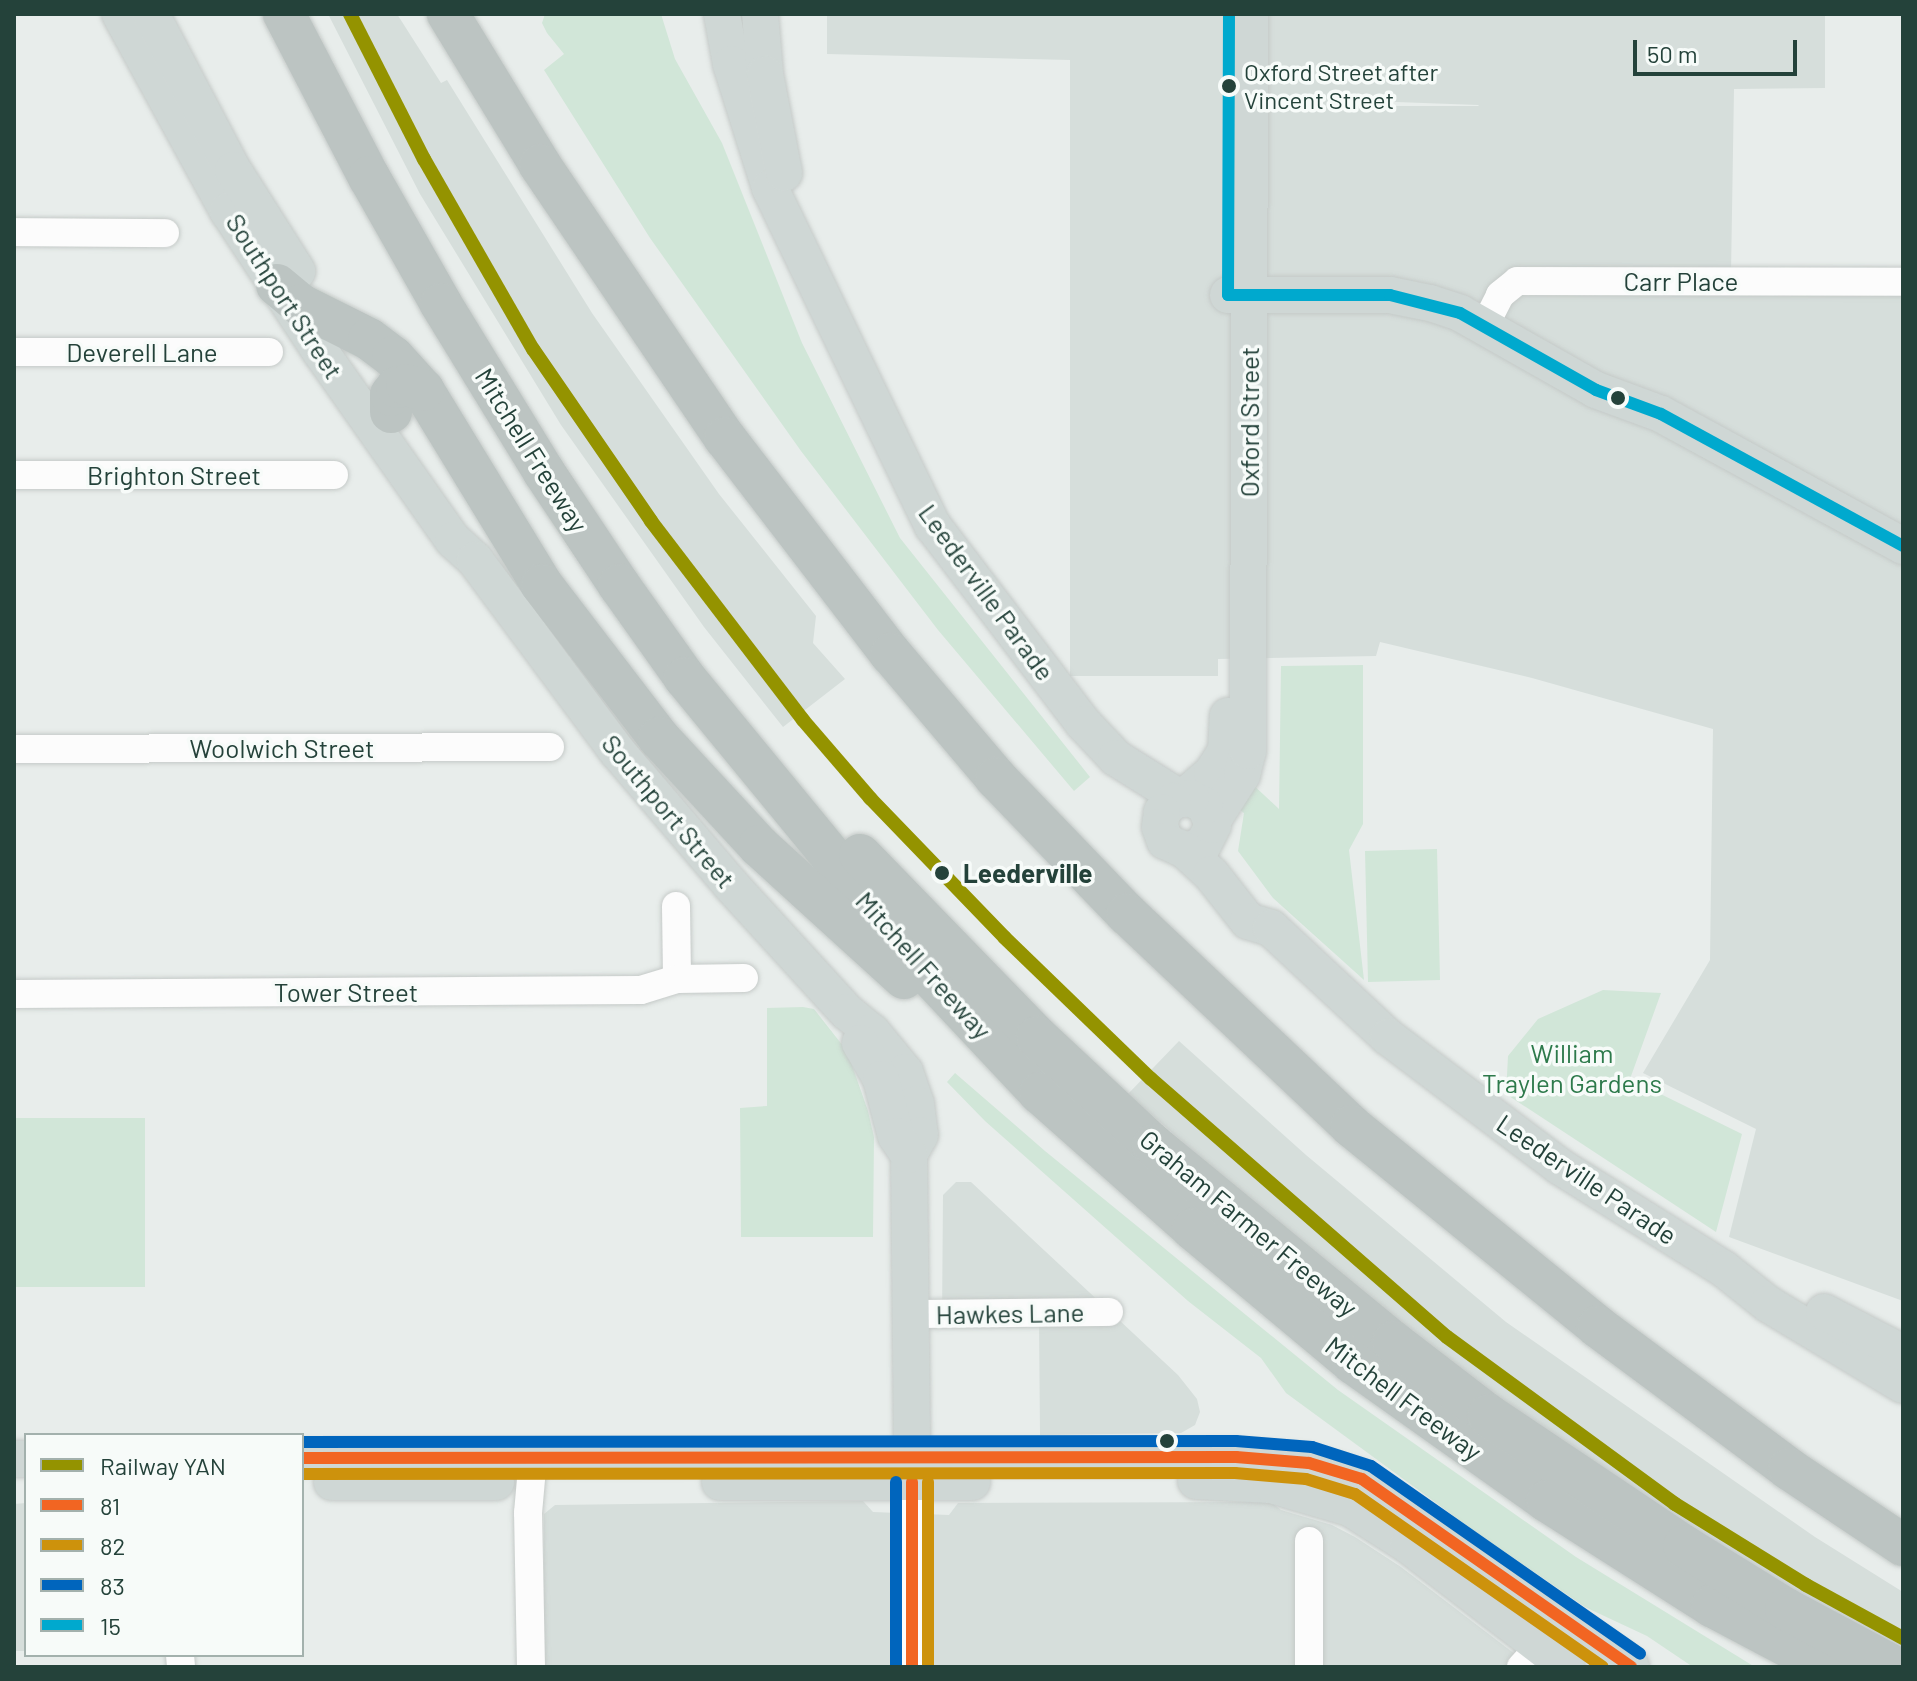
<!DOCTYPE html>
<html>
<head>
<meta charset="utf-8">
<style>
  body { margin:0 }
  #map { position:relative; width:1917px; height:1681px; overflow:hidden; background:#e8edeb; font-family:Barlow,sans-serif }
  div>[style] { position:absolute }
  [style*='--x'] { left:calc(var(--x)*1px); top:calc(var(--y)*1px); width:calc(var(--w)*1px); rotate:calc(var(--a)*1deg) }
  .built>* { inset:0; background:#d6dedb }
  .green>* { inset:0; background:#d1e6d8 }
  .roads { filter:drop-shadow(0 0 2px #c5cac8) drop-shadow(0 0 2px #c5cac8) }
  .minor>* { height:28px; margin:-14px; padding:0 14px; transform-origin:14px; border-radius:14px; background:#fcfcfc }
  .major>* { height:36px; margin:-18px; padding:0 18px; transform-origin:18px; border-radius:18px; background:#cfd7d5 }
  .highway>* { height:42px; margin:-21px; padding:0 21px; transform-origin:21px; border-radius:21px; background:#bcc4c2 }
  .bus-1>* { height:12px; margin:-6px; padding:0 6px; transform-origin:6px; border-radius:6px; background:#f26522 }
  .bus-2>* { height:12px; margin:-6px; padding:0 6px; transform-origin:6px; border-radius:6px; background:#cd920c }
  .bus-3>* { height:12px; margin:-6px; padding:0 6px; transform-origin:6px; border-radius:6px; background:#0065bd }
  .bus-4>* { height:12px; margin:-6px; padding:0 6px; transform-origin:6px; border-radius:6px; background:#00a9ce }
  .rail-1>* { height:14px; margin:-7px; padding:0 7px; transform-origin:7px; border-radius:7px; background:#949300 }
  .dots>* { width:22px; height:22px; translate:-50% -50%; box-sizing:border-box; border:4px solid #f7fbf9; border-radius:50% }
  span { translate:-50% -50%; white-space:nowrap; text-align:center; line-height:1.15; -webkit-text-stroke:7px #f7fbf9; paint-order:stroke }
  .bus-label { font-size:24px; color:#24423a }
  .left { translate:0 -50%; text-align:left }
  .street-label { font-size:26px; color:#24423a }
  .stop-label { font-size:26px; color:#24423a; font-weight:700 }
  .park-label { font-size:26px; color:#2d7a4b }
  .frame { position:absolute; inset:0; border:16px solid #24423a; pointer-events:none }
  .legend { position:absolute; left:24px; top:1433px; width:280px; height:224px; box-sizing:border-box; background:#f7fbf9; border:2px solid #a3b1ad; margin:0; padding:10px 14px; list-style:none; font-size:24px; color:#24423a }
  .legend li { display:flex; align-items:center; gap:16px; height:40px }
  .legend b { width:40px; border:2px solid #a3b1ad }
  .scale { position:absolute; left:1633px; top:40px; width:164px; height:36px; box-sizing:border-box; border:4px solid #24423a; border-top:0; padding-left:10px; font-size:24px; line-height:28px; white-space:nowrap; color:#24423a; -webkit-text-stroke:6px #f7fbf9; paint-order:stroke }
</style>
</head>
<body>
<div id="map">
  <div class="built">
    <i style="clip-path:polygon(328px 14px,397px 14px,441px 83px,447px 80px,592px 313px,719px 494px,816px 616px,813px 643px,845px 679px,783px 727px,704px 627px,561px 425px,420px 194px)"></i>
    <i style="clip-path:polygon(evenodd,827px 14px,1825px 14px,1825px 88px,1734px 89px,1731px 274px,1903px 277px,1903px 1301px,1729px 1237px,1756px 1129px,1643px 1073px,1710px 960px,1713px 729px,1532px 678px,1380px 642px,1376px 656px,1218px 659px,1218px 676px,1070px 676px,1070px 60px,827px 54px,827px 14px,1342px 100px,1478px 105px,1479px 106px,1342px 106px,1342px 100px)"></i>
    <i style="clip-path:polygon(1179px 1041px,1306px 1155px,1506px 1322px,1815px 1537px,1903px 1592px,1903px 1649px,1796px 1591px,1642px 1496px,1508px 1406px,1388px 1315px,1256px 1206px,1128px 1094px)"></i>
    <i style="clip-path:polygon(956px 1182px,971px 1182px,1178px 1375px,1197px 1399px,1200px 1412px,1195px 1425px,1181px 1433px,1040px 1435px,1039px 1321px,942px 1320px,943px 1195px)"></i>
    <i style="clip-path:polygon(863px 1501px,873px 1512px,949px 1515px,958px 1503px,1271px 1502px,1281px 1510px,1332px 1525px,1355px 1537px,1401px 1567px,1532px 1667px,544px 1667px,544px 1514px,555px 1505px)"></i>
    <i style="clip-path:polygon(26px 1503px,26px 1651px,14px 1651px,14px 1504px)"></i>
  </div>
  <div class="green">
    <i style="clip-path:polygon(545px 14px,661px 14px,675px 59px,722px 143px,802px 343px,900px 538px,1090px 777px,1074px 791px,938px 630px,801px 451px,650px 238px,544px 70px,564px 54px,547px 33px,542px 23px)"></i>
    <i style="clip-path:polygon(1363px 665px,1363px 824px,1349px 850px,1364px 980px,1273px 898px,1238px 851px,1244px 813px,1233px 805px,1249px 781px,1279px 809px,1281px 666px)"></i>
    <i style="clip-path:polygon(1437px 849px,1440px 980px,1368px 982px,1365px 851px)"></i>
    <i style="clip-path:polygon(1603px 990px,1661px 993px,1630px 1079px,1742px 1134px,1716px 1232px,1506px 1094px,1508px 1056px,1538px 1019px)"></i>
    <i style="clip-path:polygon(803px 1007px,814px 1009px,847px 1051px,868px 1111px,874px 1137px,873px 1237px,741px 1237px,740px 1108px,767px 1106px,767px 1008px)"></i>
    <i style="clip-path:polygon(955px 1073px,1045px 1151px,1338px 1390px,1576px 1557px,1755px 1667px,1693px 1667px,1647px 1636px,1585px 1607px,1473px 1530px,1286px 1393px,1261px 1358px,1188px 1301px,985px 1121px,947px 1082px)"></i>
    <i style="clip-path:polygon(14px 1118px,145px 1118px,145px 1287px,14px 1287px)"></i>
  </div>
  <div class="roads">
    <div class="minor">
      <i style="--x:14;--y:232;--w:151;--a:0.4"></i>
      <i style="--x:1484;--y:327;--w:36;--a:-63"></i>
      <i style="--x:1500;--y:295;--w:22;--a:-39"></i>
      <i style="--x:1517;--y:281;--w:386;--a:0.1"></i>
      <i style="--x:14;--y:352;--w:255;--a:0"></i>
      <i style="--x:14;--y:475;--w:320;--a:0"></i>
      <i style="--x:14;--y:749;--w:536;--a:-0.21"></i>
      <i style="--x:676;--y:906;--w:73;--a:89.2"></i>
      <i style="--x:14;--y:994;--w:627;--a:-0.37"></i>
      <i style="--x:641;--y:990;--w:38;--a:-17"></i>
      <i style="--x:677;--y:979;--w:67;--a:-0.9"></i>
      <i style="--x:911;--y:1314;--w:198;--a:-0.6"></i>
      <i style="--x:1309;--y:1541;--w:126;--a:90"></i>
      <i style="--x:180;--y:1655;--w:12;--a:85"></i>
      <i style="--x:531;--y:1667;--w:154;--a:-91.1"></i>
      <i style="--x:528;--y:1513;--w:56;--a:-84.9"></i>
      <i style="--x:912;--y:1667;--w:203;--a:-90"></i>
      <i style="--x:1521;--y:1667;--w:27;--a:-48"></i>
    </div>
    <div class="major">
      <i style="--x:120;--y:14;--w:225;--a:61.3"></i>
      <i style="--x:228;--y:211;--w:168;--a:56.7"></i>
      <i style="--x:320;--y:351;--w:231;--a:54.9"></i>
      <i style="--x:453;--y:540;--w:30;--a:42"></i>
      <i style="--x:475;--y:560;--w:238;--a:53.4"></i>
      <i style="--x:617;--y:751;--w:175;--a:49.6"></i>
      <i style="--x:730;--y:884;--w:173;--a:47.6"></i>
      <i style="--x:847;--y:1012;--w:32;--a:39"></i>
      <i style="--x:872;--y:1032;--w:52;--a:50.5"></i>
      <i style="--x:905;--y:1072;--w:34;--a:71"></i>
      <i style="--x:916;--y:1104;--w:31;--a:83"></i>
      <i style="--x:920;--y:1135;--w:23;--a:119"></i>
      <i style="--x:909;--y:1155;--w:302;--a:89.4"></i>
      <i style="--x:151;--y:14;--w:176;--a:62.3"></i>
      <i style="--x:233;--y:170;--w:120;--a:57.6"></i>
      <i style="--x:722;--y:14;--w:51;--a:79.8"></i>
      <i style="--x:731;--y:64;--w:130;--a:72.5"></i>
      <i style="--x:770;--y:188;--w:375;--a:64.3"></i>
      <i style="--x:933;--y:526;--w:249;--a:52.7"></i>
      <i style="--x:1084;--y:724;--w:47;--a:46.7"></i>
      <i style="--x:1116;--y:758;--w:75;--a:32"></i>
      <i style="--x:760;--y:14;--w:60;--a:85.2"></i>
      <i style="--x:765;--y:74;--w:101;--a:79.1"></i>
      <i style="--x:1228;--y:295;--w:162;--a:0"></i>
      <i style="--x:1390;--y:295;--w:41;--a:11.3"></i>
      <i style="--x:1430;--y:303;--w:32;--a:18"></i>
      <i style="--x:1460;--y:313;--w:156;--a:29.5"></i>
      <i style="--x:1596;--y:390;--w:69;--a:20.3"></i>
      <i style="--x:1661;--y:414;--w:276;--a:28.6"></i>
      <i style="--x:1183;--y:798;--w:38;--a:-41"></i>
      <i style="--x:1212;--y:773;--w:26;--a:-58"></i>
      <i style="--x:1226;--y:751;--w:35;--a:-87"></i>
      <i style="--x:1213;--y:820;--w:54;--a:-57.2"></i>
      <i style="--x:1242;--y:775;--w:25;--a:-76"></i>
      <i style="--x:1248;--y:751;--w:737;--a:-89.84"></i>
      <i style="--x:1186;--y:851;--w:18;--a:-19"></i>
      <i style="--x:1203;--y:845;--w:22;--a:-63"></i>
      <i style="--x:1213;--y:825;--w:21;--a:-113"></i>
      <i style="--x:1205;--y:806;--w:16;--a:-150"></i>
      <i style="--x:1191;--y:798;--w:18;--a:171"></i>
      <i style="--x:1173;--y:801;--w:16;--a:135"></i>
      <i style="--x:1162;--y:812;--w:15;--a:98"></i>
      <i style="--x:1160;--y:827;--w:15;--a:70"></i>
      <i style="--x:1165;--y:841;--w:23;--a:25"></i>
      <i style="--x:1186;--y:851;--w:34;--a:43"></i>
      <i style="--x:1211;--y:874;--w:60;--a:51.8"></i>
      <i style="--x:1248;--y:921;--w:24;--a:17"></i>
      <i style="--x:1271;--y:928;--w:160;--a:43"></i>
      <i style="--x:1388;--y:1037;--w:214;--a:37"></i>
      <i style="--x:1559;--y:1166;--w:195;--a:32"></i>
      <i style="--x:1724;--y:1269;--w:56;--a:38.5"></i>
      <i style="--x:1768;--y:1304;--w:157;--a:31"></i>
      <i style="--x:860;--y:1043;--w:42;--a:59.7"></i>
      <i style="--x:881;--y:1079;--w:59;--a:75.3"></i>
      <i style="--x:896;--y:1136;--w:23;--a:56"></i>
      <i style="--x:1824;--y:1312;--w:89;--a:27.4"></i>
      <i style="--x:302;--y:1458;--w:934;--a:-0.06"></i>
      <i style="--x:1236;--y:1457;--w:73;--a:4.7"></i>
      <i style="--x:1309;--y:1463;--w:55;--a:16.8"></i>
      <i style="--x:1362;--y:1479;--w:328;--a:34.9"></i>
      <i style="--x:14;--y:1459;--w:12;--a:0"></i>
      <i style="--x:1196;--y:1481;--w:75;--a:3.1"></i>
      <i style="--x:1271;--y:1485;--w:82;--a:16.2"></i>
      <i style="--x:1350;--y:1508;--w:69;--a:32.5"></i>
      <i style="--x:1408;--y:1545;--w:200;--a:37.5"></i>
      <i style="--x:332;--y:1482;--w:164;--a:0"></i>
      <i style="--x:720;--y:1482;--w:252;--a:0"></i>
    </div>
    <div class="highway">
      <i style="--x:284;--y:14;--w:184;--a:62.5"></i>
      <i style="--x:369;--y:177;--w:146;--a:60.4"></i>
      <i style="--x:441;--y:304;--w:197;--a:58.5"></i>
      <i style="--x:544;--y:472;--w:136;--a:56.4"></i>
      <i style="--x:619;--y:585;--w:114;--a:54.6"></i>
      <i style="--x:685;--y:678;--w:384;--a:50.6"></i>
      <i style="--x:929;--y:975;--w:162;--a:46.8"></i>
      <i style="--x:1040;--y:1093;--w:205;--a:41.6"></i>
      <i style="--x:1193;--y:1229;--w:209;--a:39.9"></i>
      <i style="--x:1353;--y:1363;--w:238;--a:35.4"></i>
      <i style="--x:1547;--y:1501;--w:196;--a:32.5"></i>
      <i style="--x:1712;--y:1606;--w:130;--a:27.9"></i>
      <i style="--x:448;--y:14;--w:177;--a:58.6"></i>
      <i style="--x:540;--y:165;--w:330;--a:55.9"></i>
      <i style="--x:725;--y:438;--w:272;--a:52.5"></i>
      <i style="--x:891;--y:654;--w:162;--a:49.7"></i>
      <i style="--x:996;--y:778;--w:189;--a:46.1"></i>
      <i style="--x:1127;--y:914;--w:308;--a:43.4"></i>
      <i style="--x:1351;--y:1126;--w:318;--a:39.1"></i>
      <i style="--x:1598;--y:1327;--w:238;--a:36.6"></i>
      <i style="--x:1789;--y:1469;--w:137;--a:33.7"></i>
      <i style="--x:277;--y:285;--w:31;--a:40"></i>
      <i style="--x:301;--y:305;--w:76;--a:26.6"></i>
      <i style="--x:369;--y:339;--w:30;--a:37"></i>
      <i style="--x:393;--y:357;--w:45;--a:47.7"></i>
      <i style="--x:423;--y:390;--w:228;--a:58.6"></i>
      <i style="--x:542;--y:585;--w:193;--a:52.6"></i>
      <i style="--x:659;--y:738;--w:147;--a:47.2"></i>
      <i style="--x:759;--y:846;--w:196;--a:42.3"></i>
      <i style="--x:391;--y:412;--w:17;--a:-90"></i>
      <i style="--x:391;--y:395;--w:10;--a:-53"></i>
      <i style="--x:397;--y:387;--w:10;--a:-11"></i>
      <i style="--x:407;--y:385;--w:17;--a:17"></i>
      <i style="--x:860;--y:855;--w:254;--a:45.8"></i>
      <i style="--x:1037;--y:1037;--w:158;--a:43"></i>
      <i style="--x:1153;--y:1145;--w:310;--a:39.4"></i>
      <i style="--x:1393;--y:1342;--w:120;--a:37.5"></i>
      <i style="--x:1488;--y:1415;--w:236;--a:33.8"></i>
      <i style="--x:1684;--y:1546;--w:120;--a:31.7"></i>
      <i style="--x:1786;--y:1609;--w:123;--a:28.2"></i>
    </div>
  </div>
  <div class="bus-1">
    <i style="--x:302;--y:1458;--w:934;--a:-0.06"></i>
    <i style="--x:1236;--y:1457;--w:73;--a:4.7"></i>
    <i style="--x:1309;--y:1463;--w:55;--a:16.8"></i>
    <i style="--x:1362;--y:1479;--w:328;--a:34.9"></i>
    <i style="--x:912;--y:1482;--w:185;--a:90"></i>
  </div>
  <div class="bus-2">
    <i style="--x:302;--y:1474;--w:933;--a:-0.06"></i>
    <i style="--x:1235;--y:1473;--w:71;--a:4.8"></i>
    <i style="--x:1306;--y:1479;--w:51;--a:17"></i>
    <i style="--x:1355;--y:1494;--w:302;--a:34.9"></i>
    <i style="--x:928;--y:1482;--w:185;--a:90"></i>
  </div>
  <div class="bus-3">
    <i style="--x:302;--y:1442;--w:934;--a:-0.06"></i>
    <i style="--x:1236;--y:1441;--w:76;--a:4.5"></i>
    <i style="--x:1312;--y:1447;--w:62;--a:17.9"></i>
    <i style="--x:1371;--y:1466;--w:328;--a:34.9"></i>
    <i style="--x:896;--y:1482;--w:185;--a:90"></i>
  </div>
  <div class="bus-4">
    <i style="--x:1229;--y:14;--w:281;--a:90.2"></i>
    <i style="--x:1228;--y:295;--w:162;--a:0"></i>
    <i style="--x:1390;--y:295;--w:72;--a:14.4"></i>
    <i style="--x:1460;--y:313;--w:156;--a:29.5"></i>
    <i style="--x:1596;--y:390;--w:69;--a:20.3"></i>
    <i style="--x:1661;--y:414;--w:276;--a:28.6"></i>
  </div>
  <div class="rail-1">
    <i style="--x:350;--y:14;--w:163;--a:63"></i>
    <i style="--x:424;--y:159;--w:219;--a:60.2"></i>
    <i style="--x:533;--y:349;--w:209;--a:55.5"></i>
    <i style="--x:651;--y:521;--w:250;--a:52.6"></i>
    <i style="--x:803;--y:720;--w:103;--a:49.3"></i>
    <i style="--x:870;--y:798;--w:194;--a:46"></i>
    <i style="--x:1005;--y:938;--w:202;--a:44"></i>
    <i style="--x:1150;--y:1078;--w:394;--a:41.1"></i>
    <i style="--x:1447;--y:1337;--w:283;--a:36.2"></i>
    <i style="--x:1675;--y:1504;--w:154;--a:31.7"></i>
    <i style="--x:1806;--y:1585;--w:111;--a:28.7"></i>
  </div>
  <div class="dots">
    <i style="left:1229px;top:86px;background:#24423a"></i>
    <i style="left:1618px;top:398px;background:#24423a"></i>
    <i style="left:942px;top:873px;background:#24423a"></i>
    <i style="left:1167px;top:1441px;background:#24423a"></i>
  </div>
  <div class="bus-label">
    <span class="left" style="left:1244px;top:86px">Oxford Street after<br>Vincent Street</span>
  </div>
  <div class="street-label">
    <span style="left:1681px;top:281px">Carr Place</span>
    <span style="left:285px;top:296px;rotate:57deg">Southport Street</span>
    <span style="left:142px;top:352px">Deverell Lane</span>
    <span style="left:1249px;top:422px;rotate:-90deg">Oxford Street</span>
    <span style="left:532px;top:450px;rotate:58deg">Mitchell Freeway</span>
    <span style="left:174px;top:475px">Brighton Street</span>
    <span style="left:987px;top:592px;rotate:54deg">Leederville Parade</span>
    <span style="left:282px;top:748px">Woolwich Street</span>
    <span style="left:669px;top:811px;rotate:50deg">Southport Street</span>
    <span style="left:924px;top:965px;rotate:48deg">Mitchell Freeway</span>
    <span style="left:346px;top:992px">Tower Street</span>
    <span style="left:1587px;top:1179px;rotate:34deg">Leederville Parade</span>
    <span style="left:1249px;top:1223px;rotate:40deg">Graham Farmer Freeway</span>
    <span style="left:1010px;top:1313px;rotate:-1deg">Hawkes Lane</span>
    <span style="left:1404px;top:1398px;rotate:37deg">Mitchell Freeway</span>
  </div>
  <div class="stop-label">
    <span class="left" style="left:963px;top:873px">Leederville</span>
  </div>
  <div class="park-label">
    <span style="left:1572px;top:1068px">William<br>Traylen Gardens</span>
  </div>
  <div class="frame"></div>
  <ul class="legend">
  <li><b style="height:10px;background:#949300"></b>Railway YAN</li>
  <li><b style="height:10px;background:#f26522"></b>81</li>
  <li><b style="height:10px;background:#cd920c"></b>82</li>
  <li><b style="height:10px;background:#0065bd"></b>83</li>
  <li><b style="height:10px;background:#00a9ce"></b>15</li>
  </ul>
  <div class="scale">50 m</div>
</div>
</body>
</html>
